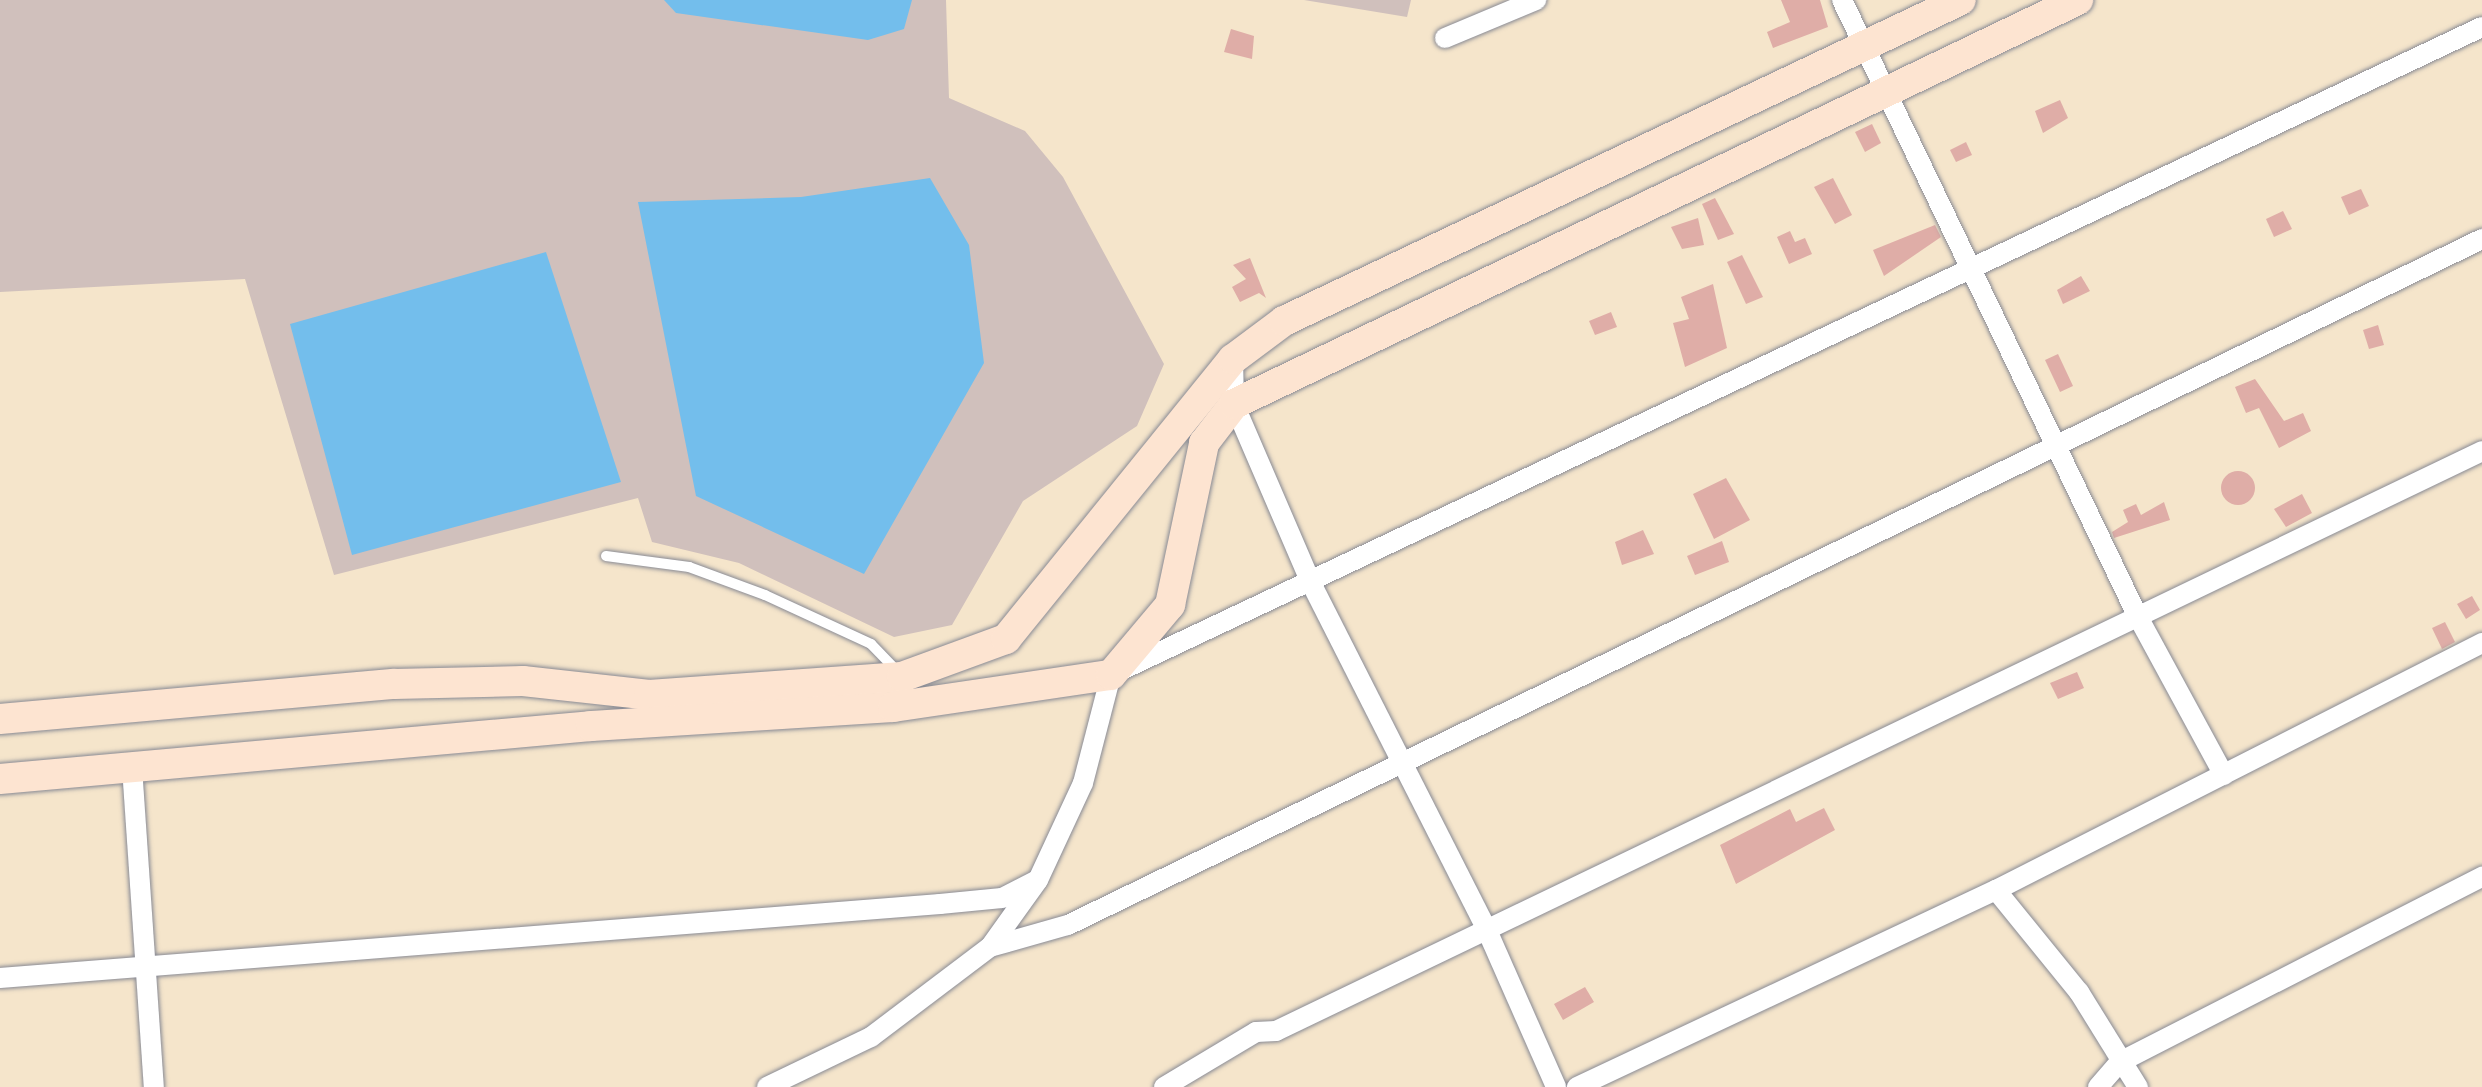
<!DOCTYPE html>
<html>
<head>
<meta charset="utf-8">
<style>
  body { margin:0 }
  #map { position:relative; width:2482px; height:1087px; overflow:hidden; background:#f5e5cb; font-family:"Indie Flower",sans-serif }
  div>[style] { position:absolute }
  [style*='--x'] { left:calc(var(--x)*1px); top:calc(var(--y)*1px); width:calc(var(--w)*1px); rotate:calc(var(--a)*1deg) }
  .industrial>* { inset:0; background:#d0c0bc }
  .water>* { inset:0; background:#73beec }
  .building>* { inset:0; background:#dfada7 }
  .round { border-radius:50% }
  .roads { filter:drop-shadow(0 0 2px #888a94) drop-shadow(0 0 2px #888a94) }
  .lane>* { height:10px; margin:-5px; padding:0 5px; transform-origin:5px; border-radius:5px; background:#fff }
  .street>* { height:20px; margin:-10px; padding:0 10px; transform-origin:10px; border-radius:10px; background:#fff }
  .secondary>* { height:30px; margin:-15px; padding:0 15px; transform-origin:15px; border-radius:15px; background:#fde4d1 }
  span { translate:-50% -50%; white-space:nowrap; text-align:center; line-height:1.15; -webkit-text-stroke:8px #fcf5e5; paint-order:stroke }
</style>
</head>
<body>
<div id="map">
  <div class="industrial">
    <i style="clip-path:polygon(0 0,946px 0,949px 98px,1025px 131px,1063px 177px,1164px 364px,1137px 426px,1023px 501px,952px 625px,894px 637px,739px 563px,652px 542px,638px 498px,334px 575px,245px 279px,0 292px)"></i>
    <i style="clip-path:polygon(1304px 0,1411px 0,1407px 17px)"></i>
  </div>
  <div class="water">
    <i style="clip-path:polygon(664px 0,912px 0,904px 29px,868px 40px,676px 13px)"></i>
    <i style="clip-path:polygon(930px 178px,969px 245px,984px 363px,864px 574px,696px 496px,638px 202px,801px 197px)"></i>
    <i style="clip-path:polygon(546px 252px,621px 482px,352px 555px,290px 324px)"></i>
  </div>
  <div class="building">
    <i style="clip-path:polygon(1781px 0,1820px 0,1828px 27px,1773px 48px,1767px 32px,1790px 22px)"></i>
    <i style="clip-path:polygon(1231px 29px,1254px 36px,1252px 59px,1224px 52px)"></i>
    <i style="clip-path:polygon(2060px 100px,2068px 118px,2043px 133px,2035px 111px)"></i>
    <i style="clip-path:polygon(1872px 124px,1881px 143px,1865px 152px,1855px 132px)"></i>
    <i style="clip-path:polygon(1966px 142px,1972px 155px,1956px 162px,1950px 150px)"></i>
    <i style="clip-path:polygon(1833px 178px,1852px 215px,1835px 224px,1814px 187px)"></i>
    <i style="clip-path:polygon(2361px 189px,2369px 206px,2349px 215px,2341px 197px)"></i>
    <i style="clip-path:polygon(1715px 198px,1734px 234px,1718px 240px,1702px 204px)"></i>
    <i style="clip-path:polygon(2283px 211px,2292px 229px,2274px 237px,2266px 219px)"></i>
    <i style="clip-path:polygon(1698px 218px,1704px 245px,1682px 249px,1671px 227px)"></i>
    <i style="clip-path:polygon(1935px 225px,1941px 237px,1884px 276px,1873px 250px)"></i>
    <i style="clip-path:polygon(1790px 231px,1795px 242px,1805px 238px,1812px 254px,1789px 264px,1777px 237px)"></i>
    <i style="clip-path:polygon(1742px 255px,1763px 297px,1746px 304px,1727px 262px)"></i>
    <i style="clip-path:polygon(1250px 258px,1266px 298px,1259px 293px,1240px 302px,1232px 287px,1246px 279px,1233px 265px)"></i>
    <i style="clip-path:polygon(2081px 276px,2090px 291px,2063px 304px,2057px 290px)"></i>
    <i style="clip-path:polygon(1713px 284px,1727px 348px,1685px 367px,1673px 323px,1689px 319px,1681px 297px)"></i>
    <i style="clip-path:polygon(1611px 312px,1617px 327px,1595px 335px,1589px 321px)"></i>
    <i style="clip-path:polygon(2378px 325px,2384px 345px,2369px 349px,2363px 330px)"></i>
    <i style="clip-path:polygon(2058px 354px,2073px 386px,2060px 392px,2045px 360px)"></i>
    <i style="clip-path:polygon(2255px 379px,2284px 421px,2303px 413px,2311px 431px,2279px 448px,2259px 408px,2246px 413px,2235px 387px)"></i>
    <i class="round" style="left:2221px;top:471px;width:34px;height:34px"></i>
    <i style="clip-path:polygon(1726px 478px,1750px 520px,1714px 539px,1693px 494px)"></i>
    <i style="clip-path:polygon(2302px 494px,2312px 513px,2286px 527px,2274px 509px)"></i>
    <i style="clip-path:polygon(2164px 502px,2170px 520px,2114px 538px,2112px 532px,2128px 522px,2123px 510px,2136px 504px,2141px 515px)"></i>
    <i style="clip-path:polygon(1643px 530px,1654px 554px,1622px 565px,1615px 542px)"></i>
    <i style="clip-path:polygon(1722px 541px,1729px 562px,1695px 575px,1687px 556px)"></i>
    <i style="clip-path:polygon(2472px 596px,2480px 610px,2466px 619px,2457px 604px)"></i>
    <i style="clip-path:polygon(2445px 622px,2455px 642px,2442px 649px,2432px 628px)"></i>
    <i style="clip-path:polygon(2077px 672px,2084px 688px,2058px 699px,2050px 683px)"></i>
    <i style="clip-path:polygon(1824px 808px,1835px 830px,1736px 884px,1720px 845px,1790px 809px,1796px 822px)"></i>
    <i style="clip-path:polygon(1585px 987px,1594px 1002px,1563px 1020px,1554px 1004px)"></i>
  </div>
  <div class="roads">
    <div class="lane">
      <i style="--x:606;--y:556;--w:84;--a:7.5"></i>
      <i style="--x:689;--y:567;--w:81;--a:20.2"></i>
      <i style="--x:765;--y:595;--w:117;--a:24.8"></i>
      <i style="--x:871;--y:644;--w:36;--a:46"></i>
    </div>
    <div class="street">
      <i style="--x:1842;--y:0;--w:682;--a:64.37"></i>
      <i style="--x:2137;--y:615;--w:182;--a:61.5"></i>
      <i style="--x:1445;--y:38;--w:99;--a:-22.7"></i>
      <i style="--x:1233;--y:359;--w:45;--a:88.7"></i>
      <i style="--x:1234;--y:404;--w:197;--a:66.7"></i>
      <i style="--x:1312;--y:585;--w:385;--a:63.1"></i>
      <i style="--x:1486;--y:928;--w:174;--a:66.2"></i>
      <i style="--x:132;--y:767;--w:321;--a:86.1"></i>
      <i style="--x:1996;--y:890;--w:132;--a:50.9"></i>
      <i style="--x:2079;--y:992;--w:112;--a:58.2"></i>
      <i style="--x:990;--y:947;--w:81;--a:-15.8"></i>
      <i style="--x:1068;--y:925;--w:1572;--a:-25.88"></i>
      <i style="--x:0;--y:978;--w:943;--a:-4.5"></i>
      <i style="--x:940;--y:904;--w:62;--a:-5.5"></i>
      <i style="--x:1002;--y:898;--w:37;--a:-27"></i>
      <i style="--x:767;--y:1087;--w:115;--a:-25.7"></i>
      <i style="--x:871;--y:1037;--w:149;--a:-37.1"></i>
      <i style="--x:990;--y:947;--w:82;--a:-54.4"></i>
      <i style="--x:1038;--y:880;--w:107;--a:-65.1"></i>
      <i style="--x:1083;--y:783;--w:112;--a:-75.5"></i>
      <i style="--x:1111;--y:675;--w:1516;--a:-25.3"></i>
      <i style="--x:1164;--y:1087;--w:107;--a:-30.9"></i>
      <i style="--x:1256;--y:1032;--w:20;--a:-3"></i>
      <i style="--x:1276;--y:1031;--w:1338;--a:-25.68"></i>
      <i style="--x:1577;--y:1087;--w:463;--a:-25.2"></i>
      <i style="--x:1996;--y:890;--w:545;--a:-26.94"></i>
      <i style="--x:2098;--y:1087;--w:33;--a:-49"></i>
      <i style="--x:2120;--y:1062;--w:407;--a:-27.1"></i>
    </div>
    <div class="secondary">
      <i style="--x:0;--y:719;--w:396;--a:-5.1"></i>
      <i style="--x:394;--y:684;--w:129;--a:-1.3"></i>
      <i style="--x:523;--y:681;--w:127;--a:6.3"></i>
      <i style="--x:649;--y:695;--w:254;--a:-4.1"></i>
      <i style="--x:902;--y:677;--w:111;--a:-20.1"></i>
      <i style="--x:1006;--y:639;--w:360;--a:-51"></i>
      <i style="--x:1233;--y:359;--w:64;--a:-36.7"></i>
      <i style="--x:1284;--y:321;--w:749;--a:-25.37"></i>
      <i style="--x:0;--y:779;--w:593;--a:-5.12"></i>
      <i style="--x:591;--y:726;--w:303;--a:-3.6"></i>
      <i style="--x:893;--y:707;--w:220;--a:-8.4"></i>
      <i style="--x:1111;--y:675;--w:92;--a:-49.9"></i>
      <i style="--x:1170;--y:605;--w:166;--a:-78.1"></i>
      <i style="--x:1204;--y:443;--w:49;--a:-52.4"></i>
      <i style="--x:1234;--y:404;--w:936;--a:-25.58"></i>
    </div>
  </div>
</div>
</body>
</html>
